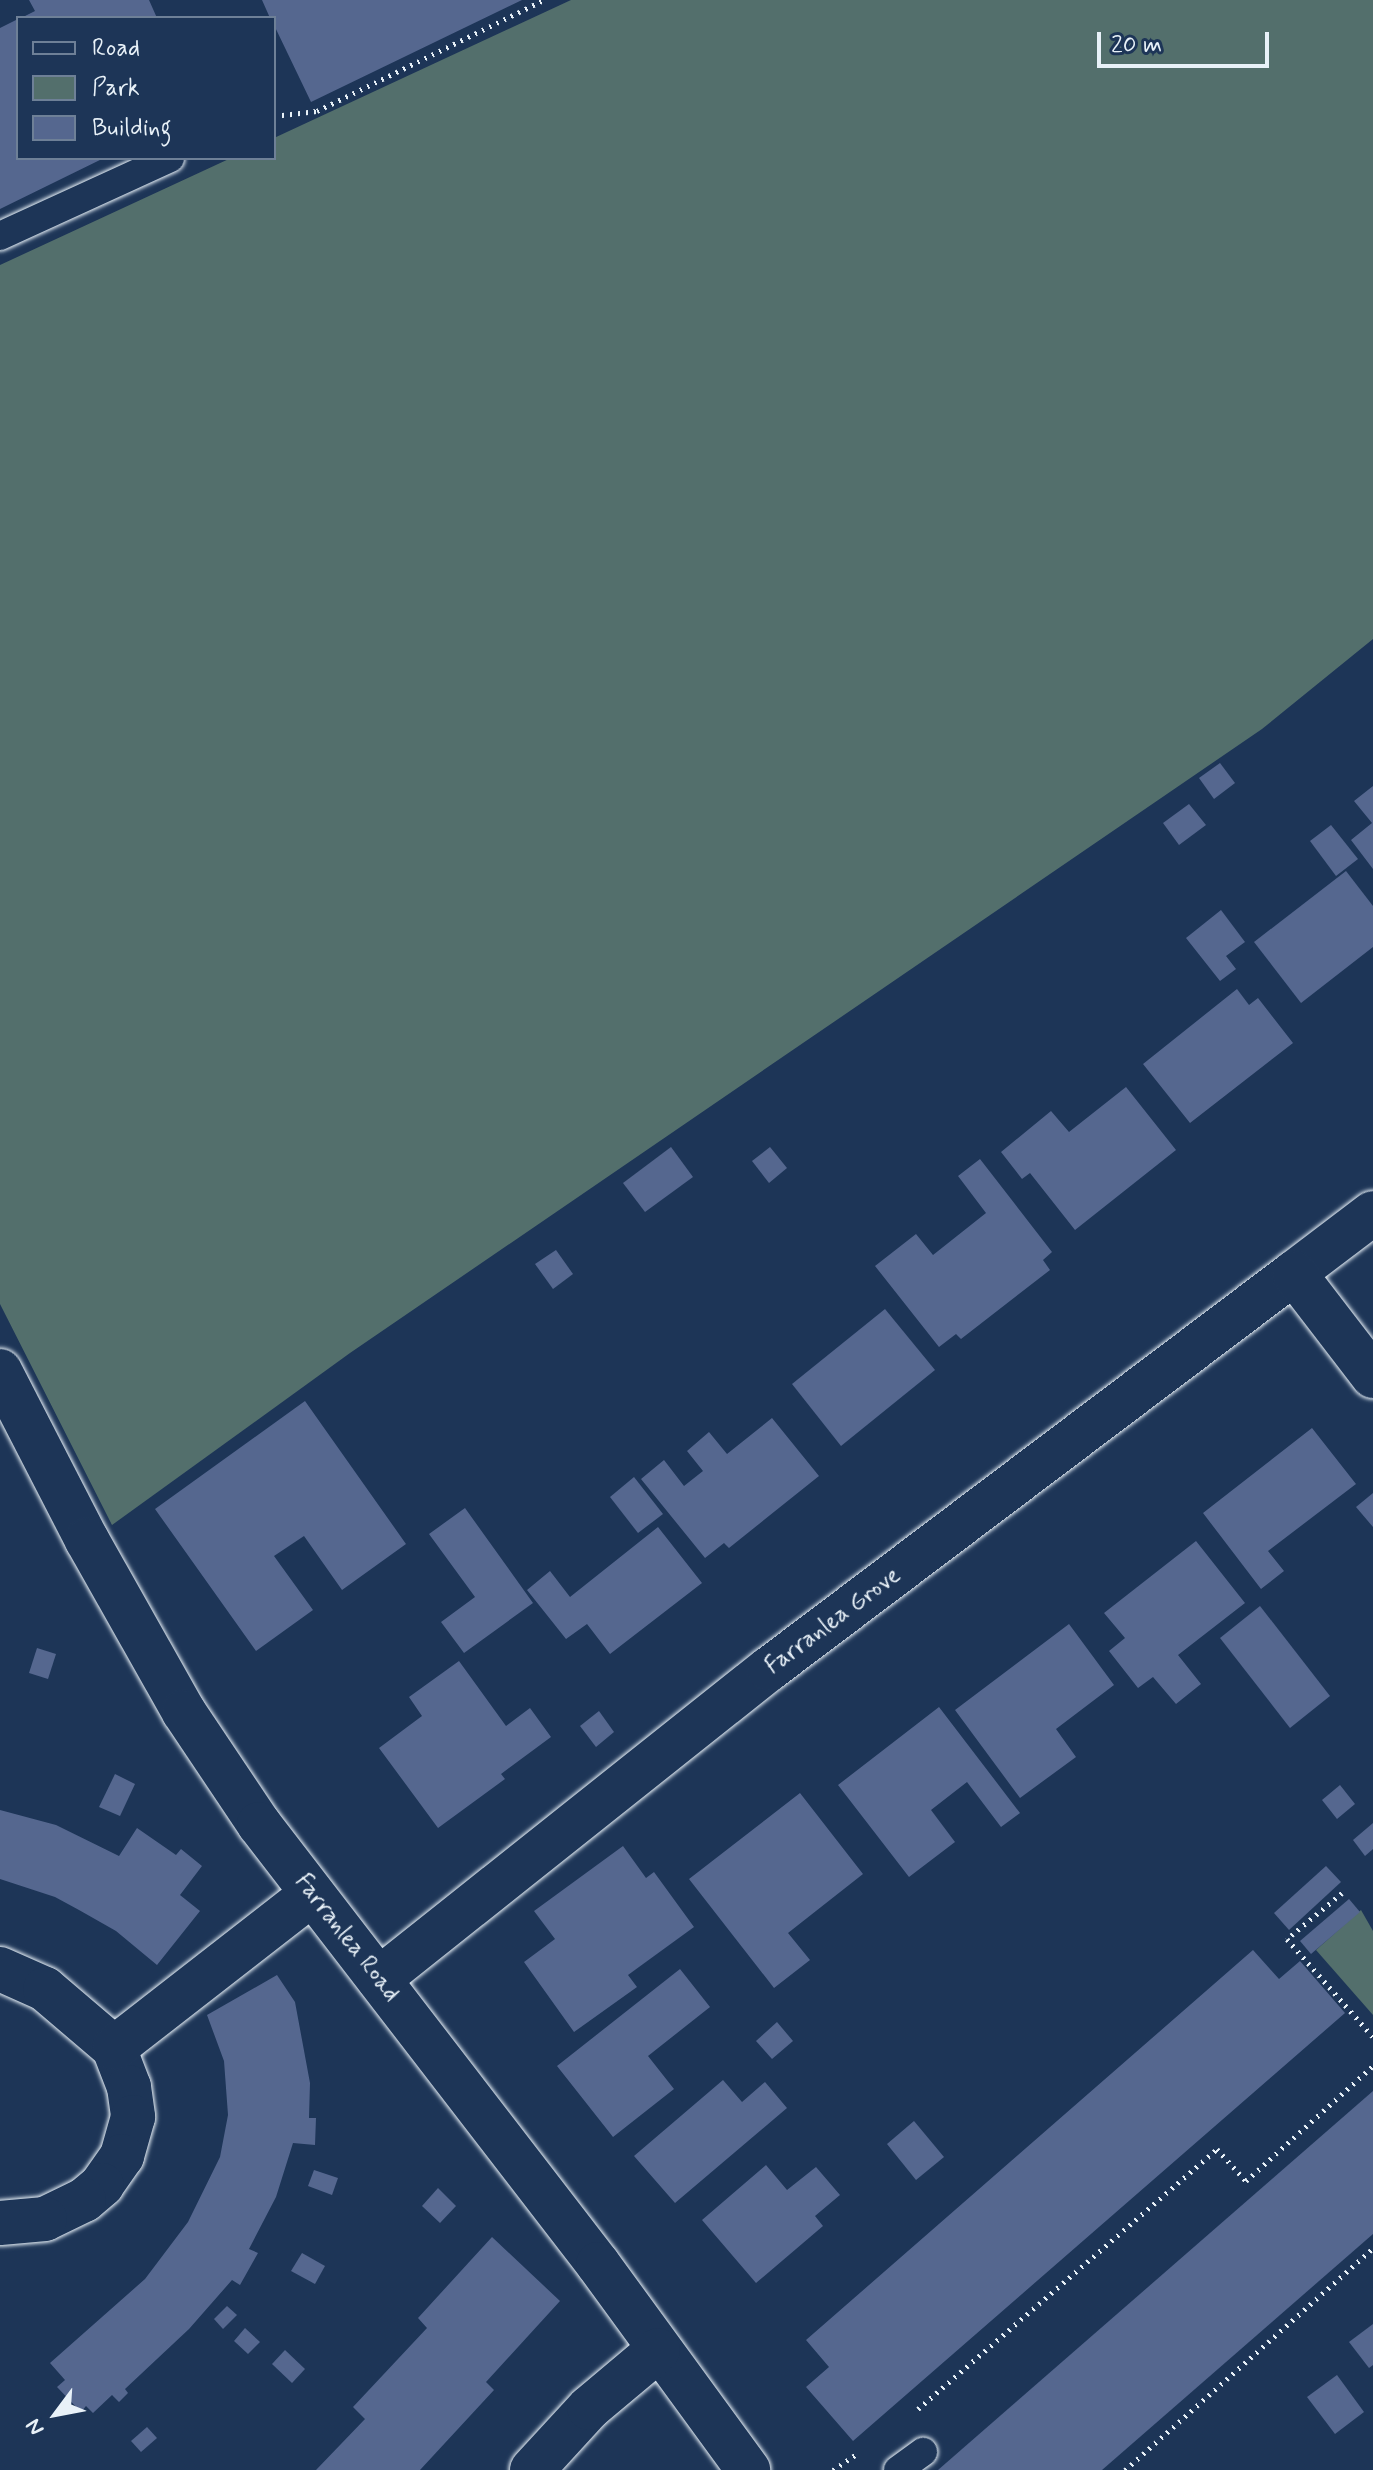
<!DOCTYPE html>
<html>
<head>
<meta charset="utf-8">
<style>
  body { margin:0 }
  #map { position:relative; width:1373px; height:2470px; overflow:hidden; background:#1d3557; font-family:Mynerve,sans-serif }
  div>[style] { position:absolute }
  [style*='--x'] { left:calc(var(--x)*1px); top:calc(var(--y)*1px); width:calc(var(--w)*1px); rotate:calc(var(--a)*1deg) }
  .green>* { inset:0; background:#536f6c }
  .building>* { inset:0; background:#55678f }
  .path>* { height:5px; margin-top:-2.5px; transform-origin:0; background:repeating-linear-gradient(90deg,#e8f1f8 0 2px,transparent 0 8px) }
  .roads { filter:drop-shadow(0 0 2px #e8f1f8) drop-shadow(0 0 2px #e8f1f8) }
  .service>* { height:28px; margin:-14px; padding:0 14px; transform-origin:14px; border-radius:14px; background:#1d3557 }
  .minor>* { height:44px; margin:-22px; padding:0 22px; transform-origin:22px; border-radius:22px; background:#1d3557 }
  span { translate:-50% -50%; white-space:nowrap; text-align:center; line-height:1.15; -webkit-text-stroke:7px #1d3557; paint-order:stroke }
  .street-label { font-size:24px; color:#e8f1f8 }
  .legend { position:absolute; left:16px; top:16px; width:260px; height:144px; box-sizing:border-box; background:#1d3557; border:2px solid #6e8097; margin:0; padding:10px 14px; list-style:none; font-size:24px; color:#e8f1f8 }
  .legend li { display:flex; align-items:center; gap:16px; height:40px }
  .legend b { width:40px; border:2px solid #6e8097 }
  .north { position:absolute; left:16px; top:2374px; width:80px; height:80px; -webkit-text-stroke:6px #1d3557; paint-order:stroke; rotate:238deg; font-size:22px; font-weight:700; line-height:32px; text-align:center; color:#e8f1f8 }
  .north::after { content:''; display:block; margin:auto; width:28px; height:36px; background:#e8f1f8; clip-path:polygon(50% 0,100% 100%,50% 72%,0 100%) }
  .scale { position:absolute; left:1097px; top:32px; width:172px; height:36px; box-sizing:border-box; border:4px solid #e8f1f8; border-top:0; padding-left:10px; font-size:24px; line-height:28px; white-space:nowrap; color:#e8f1f8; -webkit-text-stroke:6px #1d3557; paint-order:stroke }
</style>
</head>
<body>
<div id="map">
  <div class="green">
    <i style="clip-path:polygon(571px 0,1373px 0,1373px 639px,1262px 729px,350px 1353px,112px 1525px,0 1304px,0 265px,231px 158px,274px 158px,274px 138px)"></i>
    <i style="clip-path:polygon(1361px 1910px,1373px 1931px,1373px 2015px,1316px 1950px)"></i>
  </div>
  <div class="building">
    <i style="clip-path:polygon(29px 0,149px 0,157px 18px,21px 18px,35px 11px)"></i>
    <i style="clip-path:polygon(262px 0,522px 0,311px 102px,274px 25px,274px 18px,270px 18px)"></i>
    <i style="clip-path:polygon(18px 19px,18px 158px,104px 158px,0 209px,0 28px)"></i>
    <i style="clip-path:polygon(1220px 763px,1235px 783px,1214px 799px,1199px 778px)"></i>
    <i style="clip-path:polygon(1373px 786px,1373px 869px,1351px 840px,1372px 823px,1354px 801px)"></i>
    <i style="clip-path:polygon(1189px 804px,1206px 825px,1179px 845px,1163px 823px)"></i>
    <i style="clip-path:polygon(1331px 825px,1358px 859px,1336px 876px,1310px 841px)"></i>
    <i style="clip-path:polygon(1346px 871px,1373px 906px,1373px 947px,1301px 1003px,1254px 942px)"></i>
    <i style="clip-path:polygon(1221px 910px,1245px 942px,1226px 956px,1236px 969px,1220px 981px,1186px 938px)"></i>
    <i style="clip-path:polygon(1237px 989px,1249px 1005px,1258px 998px,1293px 1043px,1190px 1123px,1143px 1064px)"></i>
    <i style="clip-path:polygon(1126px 1087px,1176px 1150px,1075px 1230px,1030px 1173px,1022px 1179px,1001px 1152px,1051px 1111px,1069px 1132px)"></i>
    <i style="clip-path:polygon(671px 1147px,693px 1177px,645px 1212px,623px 1183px)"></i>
    <i style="clip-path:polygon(770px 1147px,787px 1168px,769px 1183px,752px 1161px)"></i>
    <i style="clip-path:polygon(980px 1159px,1052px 1252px,1043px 1260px,1050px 1270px,961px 1339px,956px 1334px,939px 1347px,875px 1266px,916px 1234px,933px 1255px,986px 1213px,958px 1176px)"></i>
    <i style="clip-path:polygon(556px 1250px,573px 1274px,553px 1289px,535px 1264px)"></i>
    <i style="clip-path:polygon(885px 1309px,935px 1370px,841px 1446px,792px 1384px)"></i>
    <i style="clip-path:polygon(305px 1401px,406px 1544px,342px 1590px,304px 1536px,274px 1556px,313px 1610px,256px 1651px,155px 1509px)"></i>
    <i style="clip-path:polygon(772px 1418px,819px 1476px,729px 1548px,724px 1543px,705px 1558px,641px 1479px,664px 1460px,684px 1486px,703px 1471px,687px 1451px,709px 1432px,727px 1454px)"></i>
    <i style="clip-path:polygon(1312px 1428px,1356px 1484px,1268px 1551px,1284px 1571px,1261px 1589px,1203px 1513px)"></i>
    <i style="clip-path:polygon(634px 1477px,663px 1514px,638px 1533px,610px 1497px)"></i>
    <i style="clip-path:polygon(1373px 1493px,1373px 1527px,1356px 1507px)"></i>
    <i style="clip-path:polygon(465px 1508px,533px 1603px,464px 1653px,441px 1622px,475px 1597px,429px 1534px)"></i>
    <i style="clip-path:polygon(658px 1527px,702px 1583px,610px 1654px,587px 1624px,566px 1639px,527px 1590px,550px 1571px,570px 1597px)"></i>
    <i style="clip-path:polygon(1196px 1541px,1245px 1603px,1178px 1655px,1201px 1684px,1176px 1704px,1153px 1677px,1138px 1688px,1109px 1651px,1125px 1638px,1104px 1613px)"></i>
    <i style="clip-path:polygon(1260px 1606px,1330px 1696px,1290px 1728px,1220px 1638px)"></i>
    <i style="clip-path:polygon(1069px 1624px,1114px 1685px,1056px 1729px,1076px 1757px,1020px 1798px,955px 1710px)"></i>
    <i style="clip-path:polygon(37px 1648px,56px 1654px,48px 1679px,29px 1673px)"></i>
    <i style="clip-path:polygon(459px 1661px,506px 1726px,530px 1708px,551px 1737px,501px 1774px,505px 1779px,438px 1828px,379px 1748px,422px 1716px,409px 1697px)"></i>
    <i style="clip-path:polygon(939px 1707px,1020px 1813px,1001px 1827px,967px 1782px,931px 1810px,955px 1842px,909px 1877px,838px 1785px)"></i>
    <i style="clip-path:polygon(599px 1711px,614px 1732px,596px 1747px,580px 1726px)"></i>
    <i style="clip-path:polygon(115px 1774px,135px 1784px,120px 1816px,99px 1807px)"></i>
    <i style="clip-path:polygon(1340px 1785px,1355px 1804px,1337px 1819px,1322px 1800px)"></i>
    <i style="clip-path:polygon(800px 1793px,863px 1874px,788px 1933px,810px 1960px,774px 1988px,689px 1879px)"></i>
    <i style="clip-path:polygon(0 1810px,56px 1825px,119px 1856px,137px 1828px,176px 1855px,181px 1849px,202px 1866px,180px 1895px,200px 1911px,157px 1965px,116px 1931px,79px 1910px,55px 1897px,0 1879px)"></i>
    <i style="clip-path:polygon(1373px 1823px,1373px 1849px,1365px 1856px,1353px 1840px)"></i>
    <i style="clip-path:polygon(623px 1846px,646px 1878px,654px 1872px,694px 1927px,628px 1975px,637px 1987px,574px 2032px,524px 1962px,555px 1939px,534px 1911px)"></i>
    <i style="clip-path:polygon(1326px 1866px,1341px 1882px,1289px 1930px,1274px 1913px)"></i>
    <i style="clip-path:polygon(1349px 1899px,1360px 1912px,1311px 1954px,1300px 1941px)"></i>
    <i style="clip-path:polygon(1253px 1950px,1279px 1979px,1300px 1961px,1345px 2013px,853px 2441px,806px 2387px,829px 2367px,806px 2340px)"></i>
    <i style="clip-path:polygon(680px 1969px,710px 2007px,648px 2056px,674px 2089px,613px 2137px,557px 2066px)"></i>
    <i style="clip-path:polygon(277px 1975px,295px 2002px,310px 2083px,309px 2118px,316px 2118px,315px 2145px,293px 2143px,276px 2197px,249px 2249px,258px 2253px,240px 2285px,232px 2280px,189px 2329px,125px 2389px,128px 2393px,119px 2402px,112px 2395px,93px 2413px,86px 2406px,81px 2412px,57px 2387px,65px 2380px,50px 2363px,145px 2279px,188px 2222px,220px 2157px,228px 2115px,224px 2061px,207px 2015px)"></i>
    <i style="clip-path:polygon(777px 2022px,793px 2041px,772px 2059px,756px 2041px)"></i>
    <i style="clip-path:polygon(723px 2080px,742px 2102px,765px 2082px,787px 2108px,675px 2203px,634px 2156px)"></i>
    <i style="clip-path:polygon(1373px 2091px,1373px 2234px,1102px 2470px,938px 2470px)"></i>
    <i style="clip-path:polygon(914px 2121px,944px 2157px,916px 2180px,887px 2144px)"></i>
    <i style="clip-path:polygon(766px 2165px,787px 2190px,816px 2167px,840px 2195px,815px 2216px,823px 2226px,756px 2283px,702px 2220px)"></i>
    <i style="clip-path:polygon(314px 2170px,338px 2178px,332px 2195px,308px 2186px)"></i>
    <i style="clip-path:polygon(438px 2188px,456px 2206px,440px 2223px,422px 2206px)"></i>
    <i style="clip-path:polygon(492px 2237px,560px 2301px,486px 2382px,494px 2390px,420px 2470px,316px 2470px,365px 2419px,353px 2407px,427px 2328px,418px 2318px)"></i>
    <i style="clip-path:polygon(302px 2253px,325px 2266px,315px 2284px,291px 2271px)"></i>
    <i style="clip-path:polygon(227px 2306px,237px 2315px,223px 2329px,214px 2319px)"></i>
    <i style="clip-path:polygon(1373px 2324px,1373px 2365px,1369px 2368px,1349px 2342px)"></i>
    <i style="clip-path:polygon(245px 2328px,260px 2342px,248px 2354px,234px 2341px)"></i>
    <i style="clip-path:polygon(285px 2350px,305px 2369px,292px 2383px,272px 2364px)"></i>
    <i style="clip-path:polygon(1337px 2375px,1364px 2412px,1335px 2434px,1307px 2397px)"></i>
    <i style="clip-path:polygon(147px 2427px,157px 2438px,141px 2452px,131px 2441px)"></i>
  </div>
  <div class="path">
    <i style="--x:274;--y:116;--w:43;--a:-6.6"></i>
    <i style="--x:317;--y:111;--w:253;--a:-26.1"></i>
    <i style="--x:1342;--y:1893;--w:72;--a:140.1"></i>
    <i style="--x:1287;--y:1939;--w:130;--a:48.7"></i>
    <i style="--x:918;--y:2409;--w:396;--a:-41"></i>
    <i style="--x:1217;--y:2149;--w:43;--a:47.8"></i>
    <i style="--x:1246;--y:2181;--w:171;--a:-42.2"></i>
    <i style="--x:833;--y:2470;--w:27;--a:-34"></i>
    <i style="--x:1125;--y:2470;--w:333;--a:-41.8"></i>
  </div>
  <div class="roads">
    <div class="service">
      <i style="--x:0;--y:236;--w:187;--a:-24.6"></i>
      <i style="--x:898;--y:2470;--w:31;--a:-36"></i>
    </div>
    <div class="minor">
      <i style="--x:1294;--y:1273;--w:99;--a:-37.2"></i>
      <i style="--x:0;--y:1371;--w:190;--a:62.8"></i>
      <i style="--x:87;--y:1540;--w:197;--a:60.6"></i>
      <i style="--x:184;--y:1712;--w:135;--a:56.2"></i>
      <i style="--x:259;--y:1824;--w:555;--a:52.39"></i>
      <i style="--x:598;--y:2264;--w:255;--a:53.9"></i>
      <i style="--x:0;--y:1969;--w:49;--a:24"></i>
      <i style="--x:45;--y:1989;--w:91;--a:40.5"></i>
      <i style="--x:114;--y:2048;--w:42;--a:69"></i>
      <i style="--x:129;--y:2087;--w:30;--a:82"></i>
      <i style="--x:133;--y:2117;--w:41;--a:105.8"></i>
      <i style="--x:122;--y:2156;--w:35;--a:125"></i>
      <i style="--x:102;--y:2185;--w:23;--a:140"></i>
      <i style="--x:84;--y:2200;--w:43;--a:154"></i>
      <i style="--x:45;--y:2219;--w:45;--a:174.9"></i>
      <i style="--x:379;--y:1979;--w:498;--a:-38.5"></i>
      <i style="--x:769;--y:1669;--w:658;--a:-37.03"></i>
      <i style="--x:1294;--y:1273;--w:130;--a:52.5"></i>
      <i style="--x:114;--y:2048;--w:251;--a:-37.9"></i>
      <i style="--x:532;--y:2470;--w:84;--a:-47.4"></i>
      <i style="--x:589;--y:2408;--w:90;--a:-40"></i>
    </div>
  </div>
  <div class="street-label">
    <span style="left:833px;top:1621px;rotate:-37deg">Farranlea Grove</span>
    <span style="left:347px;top:1938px;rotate:52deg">Farranlea Road</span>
  </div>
  <ul class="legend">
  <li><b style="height:10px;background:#1d3557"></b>Road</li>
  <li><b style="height:22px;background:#536f6c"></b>Park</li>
  <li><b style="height:22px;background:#55678f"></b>Building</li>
  </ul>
  <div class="north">N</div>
  <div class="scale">20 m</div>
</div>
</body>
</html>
